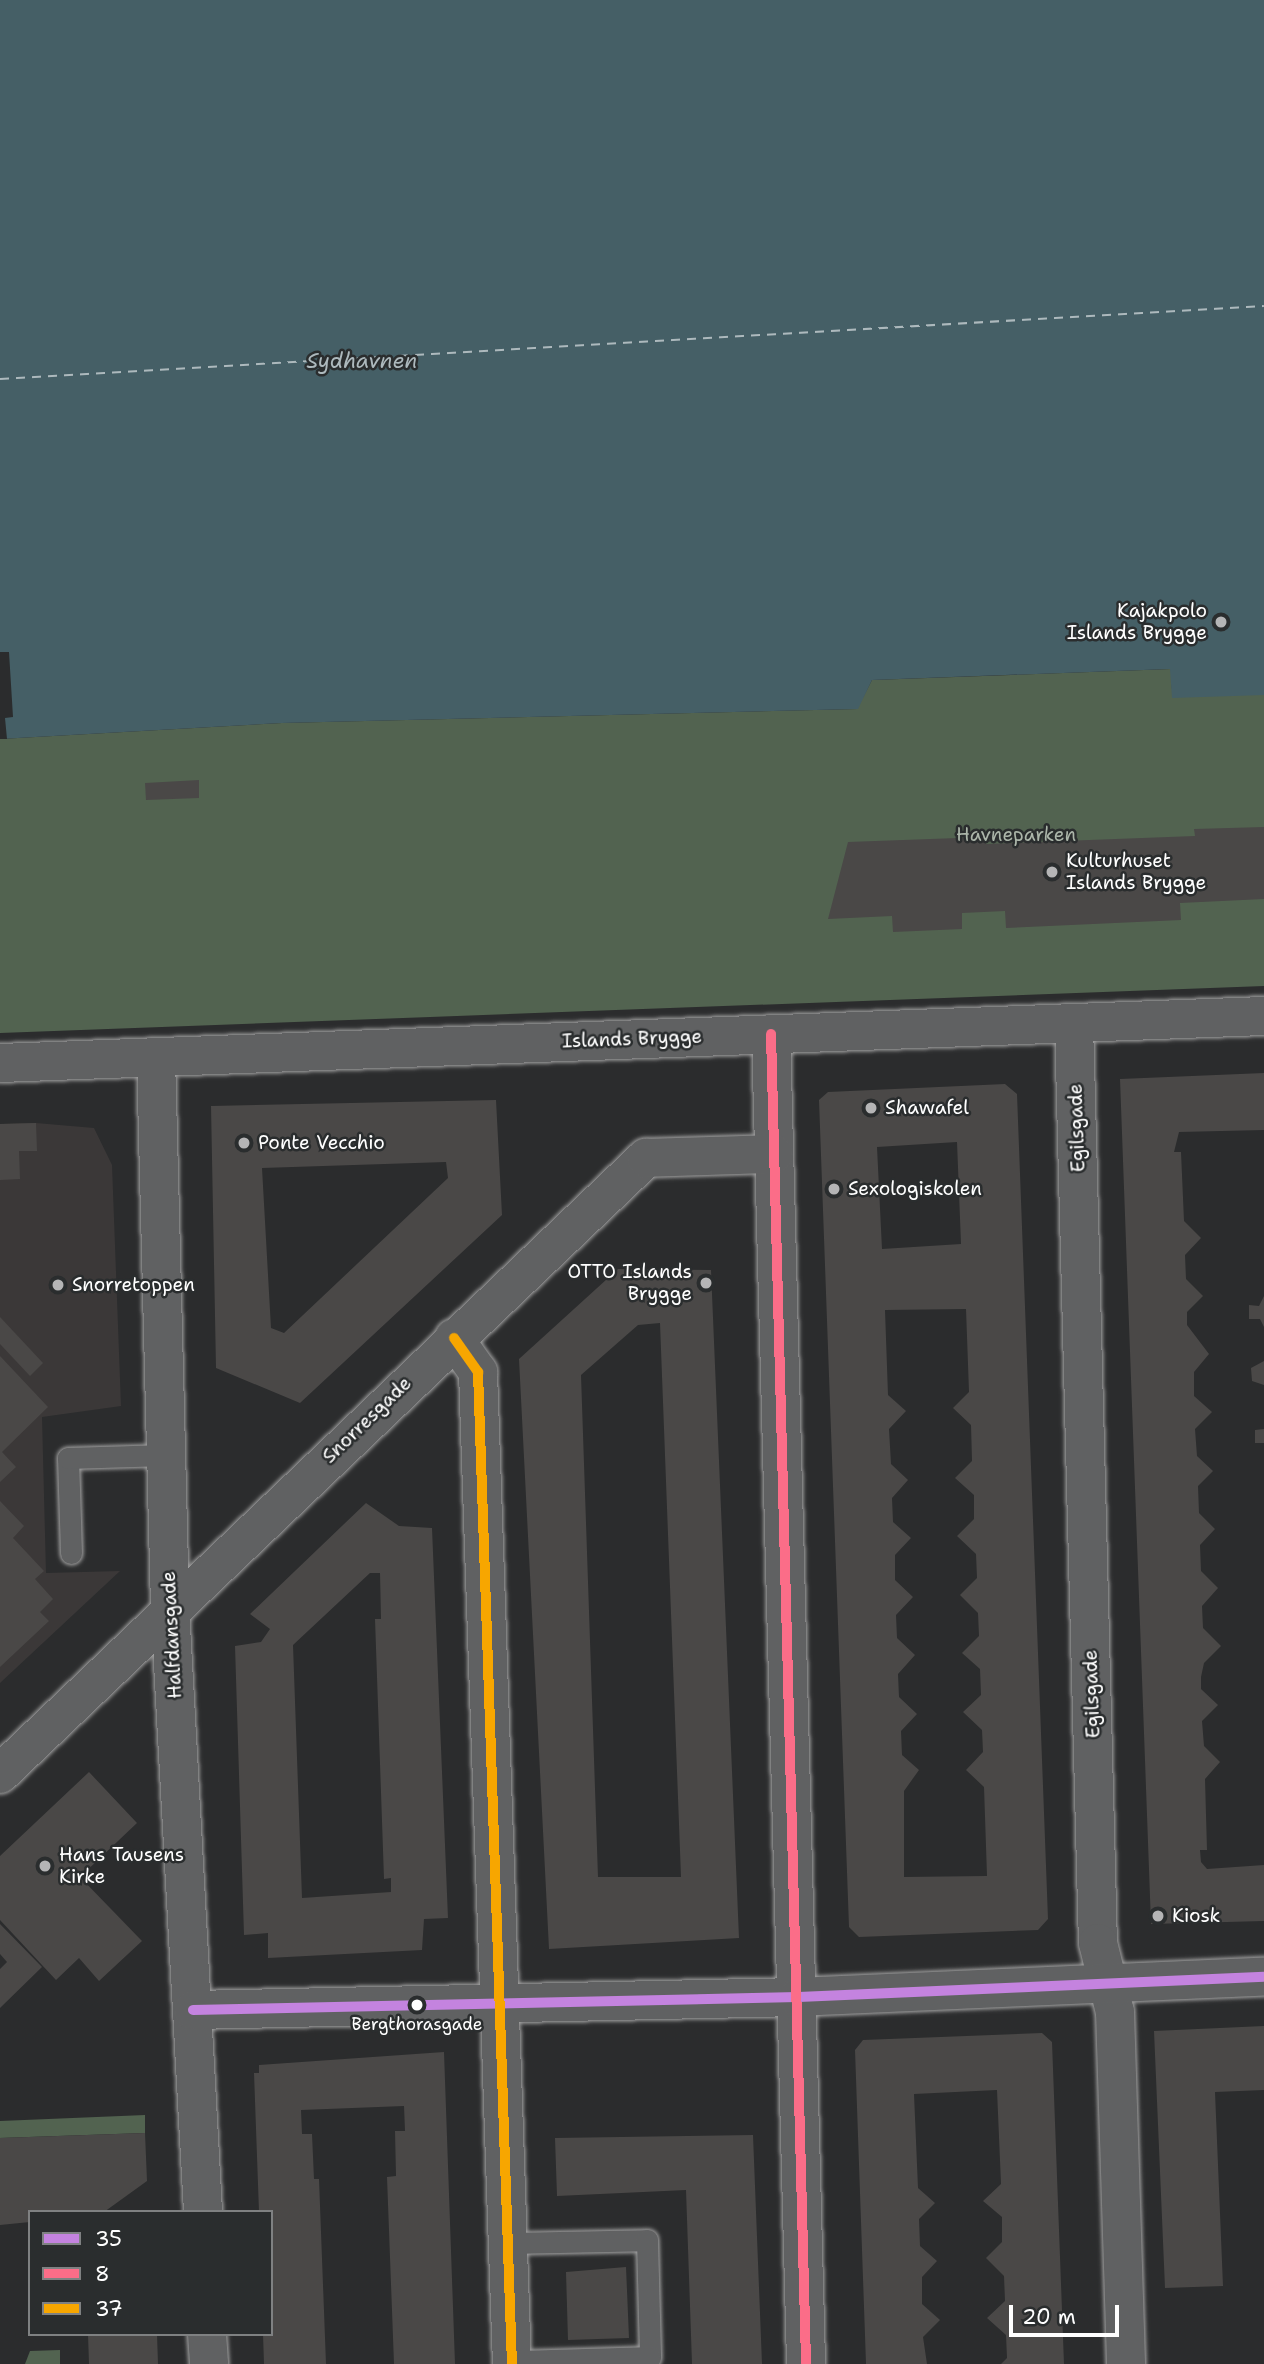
<!DOCTYPE html>
<html>
<head>
<meta charset="utf-8">
<style>
  body { margin:0 }
  #map { position:relative; width:1264px; height:2364px; overflow:hidden; background:#2b2c2d; font-family:"Shantell Sans",sans-serif }
  div>[style] { position:absolute }
  [style*='--x'] { left:calc(var(--x)*1px); top:calc(var(--y)*1px); width:calc(var(--w)*1px); rotate:calc(var(--a)*1deg) }
  .built>* { inset:0; background:#3b3838 }
  .green>* { inset:0; background:#526350 }
  .water>* { inset:0; background:#455f66 }
  .pier>* { inset:0; background:#2b2c2d }
  .ferry>* { height:2px; margin-top:-1px; transform-origin:0; background:repeating-linear-gradient(90deg,#adb9bd 0 9px,transparent 0 16px) }
  .building>* { inset:0; background:#4a4847 }
  .roads { filter:drop-shadow(0 0 2px #a0a0a0) drop-shadow(0 0 2px #a0a0a0) }
  .service>* { height:21px; margin:-10.5px; padding:0 10.5px; transform-origin:10.5px; border-radius:10.5px; background:#606162 }
  .minor>* { height:38px; margin:-19px; padding:0 19px; transform-origin:19px; border-radius:19px; background:#606162 }
  .bus-1>* { height:10px; margin:-5px; padding:0 5px; transform-origin:5px; border-radius:5px; background:#c483df }
  .bus-2>* { height:10px; margin:-5px; padding:0 5px; transform-origin:5px; border-radius:5px; background:#fb6d88 }
  .bus-3>* { height:10px; margin:-5px; padding:0 5px; transform-origin:5px; border-radius:5px; background:#f7a600 }
  .dots>* { width:19px; height:19px; translate:-50% -50%; box-sizing:border-box; border:4px solid #2a2d2e; border-radius:50% }
  span { translate:-50% -50%; white-space:nowrap; text-align:center; line-height:1.15; -webkit-text-stroke:5px #2a2d2e; paint-order:stroke }
  .bus-label { font-size:17px; color:#fff }
  .poi-label { font-size:19px; color:#fff }
  .right { translate:-100% -50%; text-align:right }
  .left { translate:0 -50%; text-align:left }
  .park-label { font-size:19px; color:#acb6aa }
  .street-label { font-size:19px; color:#fff }
  .water-label { font-size:21px; color:#adb9bd; font-style:italic }
  .legend { position:absolute; left:28px; top:2210px; width:245px; height:126px; box-sizing:border-box; background:#2a2d2e; border:2px solid #7f8182; margin:0; padding:9px 12px; list-style:none; font-size:21px; color:#fff }
  .legend li { display:flex; align-items:center; gap:14px; height:35px }
  .legend b { width:35px; border:2px solid #7f8182 }
  .scale { position:absolute; left:1009px; top:2305px; width:110px; height:32px; box-sizing:border-box; border:4px solid #fff; border-top:0; padding-left:9px; font-size:21px; line-height:24px; white-space:nowrap; color:#fff; -webkit-text-stroke:5px #2a2d2e; paint-order:stroke }
</style>
</head>
<body>
<div id="map">
  <div class="built">
    <i style="clip-path:polygon(36px 1123px,94px 1128px,112px 1165px,121px 1406px,42px 1417px,46px 1573px,120px 1571px,0 1683px,0 1124px)"></i>
  </div>
  <div class="green">
    <i style="clip-path:polygon(1264px 545px,1264px 986px,0 1033px,0 739px,282px 723px,857px 709px,872px 680px,1171px 669px,1172px 690px)"></i>
    <i style="clip-path:polygon(145px 2115px,145px 2133px,0 2138px,0 2121px)"></i>
    <i style="clip-path:polygon(60px 2350px,60px 2364px,25px 2364px,30px 2351px)"></i>
  </div>
  <div class="water">
    <i style="clip-path:polygon(0 0,1264px 0,1264px 695px,1172px 698px,1170px 669px,872px 680px,858px 709px,282px 723px,0 739px)"></i>
  </div>
  <div class="pier">
    <i style="clip-path:polygon(0 652px,9px 652px,13px 717px,5px 718px,7px 739px,0 739px)"></i>
  </div>
  <div class="ferry">
    <i style="--x:0;--y:379;--w:1266;--a:-3.31"></i>
  </div>
  <div class="building">
    <i style="clip-path:polygon(199px 780px,199px 798px,146px 800px,145px 783px)"></i>
    <i style="clip-path:polygon(1264px 827px,1264px 899px,1180px 903px,1181px 920px,1006px 928px,1005px 911px,962px 913px,962px 929px,893px 932px,892px 916px,828px 919px,848px 842px,985px 837px,986px 844px,1195px 836px,1194px 829px)"></i>
    <i style="clip-path:polygon(1264px 1073px,1264px 1130px,1179px 1132px,1174px 1152px,1181px 1152px,1184px 1221px,1201px 1238px,1185px 1255px,1186px 1279px,1203px 1296px,1187px 1312px,1187px 1325px,1209px 1354px,1194px 1372px,1194px 1396px,1212px 1412px,1195px 1429px,1197px 1456px,1213px 1471px,1198px 1486px,1199px 1513px,1215px 1529px,1200px 1545px,1201px 1571px,1218px 1588px,1202px 1606px,1203px 1628px,1221px 1646px,1204px 1663px,1201px 1677px,1201px 1689px,1218px 1705px,1202px 1721px,1204px 1746px,1220px 1762px,1205px 1779px,1207px 1850px,1200px 1850px,1201px 1862px,1207px 1869px,1264px 1865px,1264px 1921px,1151px 1924px,1120px 1079px)"></i>
    <i style="clip-path:polygon(evenodd,1005px 1084px,1017px 1094px,1048px 1919px,1038px 1930px,859px 1937px,849px 1927px,819px 1100px,828px 1092px,1005px 1084px,957px 1142px,961px 1244px,882px 1249px,877px 1147px,957px 1142px,1005px 1084px,966px 1309px,969px 1392px,953px 1408px,971px 1425px,972px 1461px,955px 1478px,974px 1495px,974px 1519px,957px 1536px,976px 1554px,977px 1578px,960px 1595px,978px 1613px,979px 1636px,962px 1653px,980px 1669px,981px 1695px,963px 1712px,982px 1730px,983px 1752px,966px 1770px,984px 1787px,987px 1876px,904px 1877px,904px 1791px,919px 1770px,902px 1755px,901px 1731px,917px 1714px,899px 1697px,898px 1674px,915px 1655px,897px 1638px,896px 1615px,913px 1597px,895px 1580px,895px 1555px,911px 1538px,893px 1522px,892px 1498px,908px 1480px,891px 1464px,889px 1429px,906px 1411px,888px 1395px,885px 1310px,966px 1309px)"></i>
    <i style="clip-path:polygon(evenodd,496px 1100px,502px 1215px,300px 1403px,216px 1368px,211px 1106px,496px 1100px,446px 1162px,448px 1178px,284px 1333px,271px 1328px,262px 1168px,446px 1162px)"></i>
    <i style="clip-path:polygon(36px 1123px,37px 1151px,19px 1151px,20px 1179px,0 1180px,0 1124px)"></i>
    <i style="clip-path:polygon(evenodd,618px 1269px,711px 1270px,739px 1938px,549px 1949px,519px 1359px,618px 1269px,660px 1323px,681px 1877px,598px 1877px,581px 1375px,638px 1325px,660px 1323px)"></i>
    <i style="clip-path:polygon(1264px 1296px,1264px 1327px,1260px 1319px,1249px 1319px,1249px 1305px,1259px 1306px)"></i>
    <i style="clip-path:polygon(0 1317px,43px 1363px,30px 1376px,0 1344px)"></i>
    <i style="clip-path:polygon(0 1356px,48px 1407px,2px 1452px,16px 1467px,0 1482px)"></i>
    <i style="clip-path:polygon(1264px 1361px,1264px 1385px,1252px 1381px,1251px 1368px)"></i>
    <i style="clip-path:polygon(1264px 1429px,1264px 1443px,1255px 1443px,1255px 1430px)"></i>
    <i style="clip-path:polygon(0 1501px,24px 1526px,13px 1538px,44px 1571px,35px 1579px,53px 1599px,40px 1612px,49px 1621px,0 1667px)"></i>
    <i style="clip-path:polygon(evenodd,366px 1503px,399px 1526px,432px 1528px,448px 1918px,424px 1919px,422px 1950px,268px 1958px,268px 1933px,244px 1935px,235px 1646px,261px 1642px,270px 1629px,250px 1614px,366px 1503px,370px 1573px,380px 1573px,381px 1619px,375px 1619px,384px 1879px,391px 1878px,391px 1892px,302px 1898px,293px 1645px,370px 1573px)"></i>
    <i style="clip-path:polygon(89px 1772px,137px 1823px,80px 1877px,142px 1941px,99px 1981px,79px 1958px,56px 1980px,0 1920px,0 1856px)"></i>
    <i style="clip-path:polygon(0 1924px,42px 1967px,0 2008px,0 1969px,7px 1962px,0 1954px)"></i>
    <i style="clip-path:polygon(1264px 2026px,1264px 2090px,1215px 2092px,1223px 2286px,1165px 2288px,1154px 2031px)"></i>
    <i style="clip-path:polygon(1042px 2033px,1052px 2042px,1064px 2364px,1001px 2364px,1007px 2358px,1006px 2335px,987px 2318px,1005px 2301px,1004px 2276px,986px 2258px,1002px 2242px,1002px 2217px,983px 2201px,1001px 2184px,997px 2090px,914px 2094px,918px 2188px,935px 2203px,919px 2219px,920px 2246px,937px 2261px,922px 2277px,922px 2304px,940px 2320px,923px 2337px,927px 2364px,866px 2364px,855px 2050px,863px 2040px)"></i>
    <i style="clip-path:polygon(444px 2052px,455px 2364px,394px 2364px,387px 2177px,396px 2176px,395px 2131px,405px 2131px,404px 2106px,301px 2110px,302px 2134px,312px 2134px,314px 2179px,319px 2179px,326px 2364px,264px 2364px,263px 2334px,271px 2334px,271px 2212px,259px 2212px,254px 2073px,259px 2073px,259px 2065px)"></i>
    <i style="clip-path:polygon(145px 2133px,147px 2181px,104px 2212px,30px 2212px,30px 2222px,0 2225px,0 2138px)"></i>
    <i style="clip-path:polygon(753px 2135px,762px 2364px,692px 2364px,686px 2190px,557px 2196px,555px 2138px)"></i>
    <i style="clip-path:polygon(626px 2267px,629px 2338px,568px 2340px,566px 2272px)"></i>
    <i style="clip-path:polygon(88px 2334px,157px 2334px,158px 2364px,89px 2364px)"></i>
  </div>
  <div class="roads">
    <div class="service">
      <i style="--x:71;--y:1553;--w:95;--a:-91.8"></i>
      <i style="--x:68;--y:1458;--w:98;--a:-1.8"></i>
      <i style="--x:509;--y:2243;--w:138;--a:-1.2"></i>
      <i style="--x:647;--y:2240;--w:117;--a:88.5"></i>
      <i style="--x:650;--y:2357;--w:138;--a:178.3"></i>
    </div>
    <div class="minor">
      <i style="--x:1074;--y:1023;--w:920;--a:88.51"></i>
      <i style="--x:1098;--y:1943;--w:71;--a:76.2"></i>
      <i style="--x:1115;--y:2012;--w:352;--a:88.2"></i>
      <i style="--x:771;--y:1034;--w:1330;--a:88.49"></i>
      <i style="--x:156;--y:1057;--w:551;--a:88.54"></i>
      <i style="--x:170;--y:1608;--w:605;--a:86.87"></i>
      <i style="--x:0;--y:1063;--w:1265;--a:-2.13"></i>
      <i style="--x:454;--y:1338;--w:42;--a:54.8"></i>
      <i style="--x:478;--y:1372;--w:993;--a:88.04"></i>
      <i style="--x:0;--y:1774;--w:893;--a:-43.64"></i>
      <i style="--x:646;--y:1158;--w:128;--a:-1.8"></i>
      <i style="--x:193;--y:2010;--w:605;--a:-1.23"></i>
      <i style="--x:798;--y:1997;--w:466;--a:-2.5"></i>
      <i style="--x:207;--y:2334;--w:30;--a:86"></i>
    </div>
  </div>
  <div class="bus-1">
    <i style="--x:193;--y:2010;--w:605;--a:-1.23"></i>
    <i style="--x:798;--y:1997;--w:466;--a:-2.5"></i>
  </div>
  <div class="bus-2">
    <i style="--x:771;--y:1034;--w:1330;--a:88.49"></i>
  </div>
  <div class="bus-3">
    <i style="--x:454;--y:1338;--w:42;--a:54.8"></i>
    <i style="--x:478;--y:1372;--w:993;--a:88.04"></i>
  </div>
  <div class="dots">
    <i style="left:1221px;top:622px;background:#b5b5b6"></i>
    <i style="left:1052px;top:872px;background:#b5b5b6"></i>
    <i style="left:871px;top:1108px;background:#b5b5b6"></i>
    <i style="left:244px;top:1143px;background:#b5b5b6"></i>
    <i style="left:834px;top:1189px;background:#b5b5b6"></i>
    <i style="left:706px;top:1283px;background:#b5b5b6"></i>
    <i style="left:58px;top:1285px;background:#b5b5b6"></i>
    <i style="left:45px;top:1866px;background:#b5b5b6"></i>
    <i style="left:1158px;top:1916px;background:#b5b5b6"></i>
    <i style="left:417px;top:2005px;background:#fff"></i>
  </div>
  <div class="bus-label">
    <span style="left:417px;top:2025px">Bergthorasgade</span>
  </div>
  <div class="poi-label">
    <span class="right" style="left:1207px;top:622px">Kajakpolo<br>Islands Brygge</span>
    <span class="left" style="left:1066px;top:872px">Kulturhuset<br>Islands Brygge</span>
    <span class="left" style="left:885px;top:1108px">Shawafel</span>
    <span class="left" style="left:258px;top:1143px">Ponte Vecchio</span>
    <span class="left" style="left:848px;top:1189px">Sexologiskolen</span>
    <span class="right" style="left:692px;top:1283px">OTTO Islands<br>Brygge</span>
    <span class="left" style="left:72px;top:1285px">Snorretoppen</span>
    <span class="left" style="left:59px;top:1866px">Hans Tausens<br>Kirke</span>
    <span class="left" style="left:1172px;top:1916px">Kiosk</span>
  </div>
  <div class="park-label">
    <span style="left:1016px;top:835px">Havneparken</span>
  </div>
  <div class="street-label">
    <span style="left:632px;top:1039px;rotate:-2deg">Islands Brygge</span>
    <span style="left:1077px;top:1128px;rotate:-92deg">Egilsgade</span>
    <span style="left:367px;top:1420px;rotate:-44deg">Snorresgade</span>
    <span style="left:172px;top:1635px;rotate:-93deg">Halfdansgade</span>
    <span style="left:1092px;top:1694px;rotate:-92deg">Egilsgade</span>
  </div>
  <div class="water-label">
    <span style="left:362px;top:361px">Sydhavnen</span>
  </div>
  <ul class="legend">
  <li><b style="height:9px;background:#c483df"></b>35</li>
  <li><b style="height:9px;background:#fb6d88"></b>8</li>
  <li><b style="height:9px;background:#f7a600"></b>37</li>
  </ul>
  <div class="scale">20 m</div>
</div>
</body>
</html>
